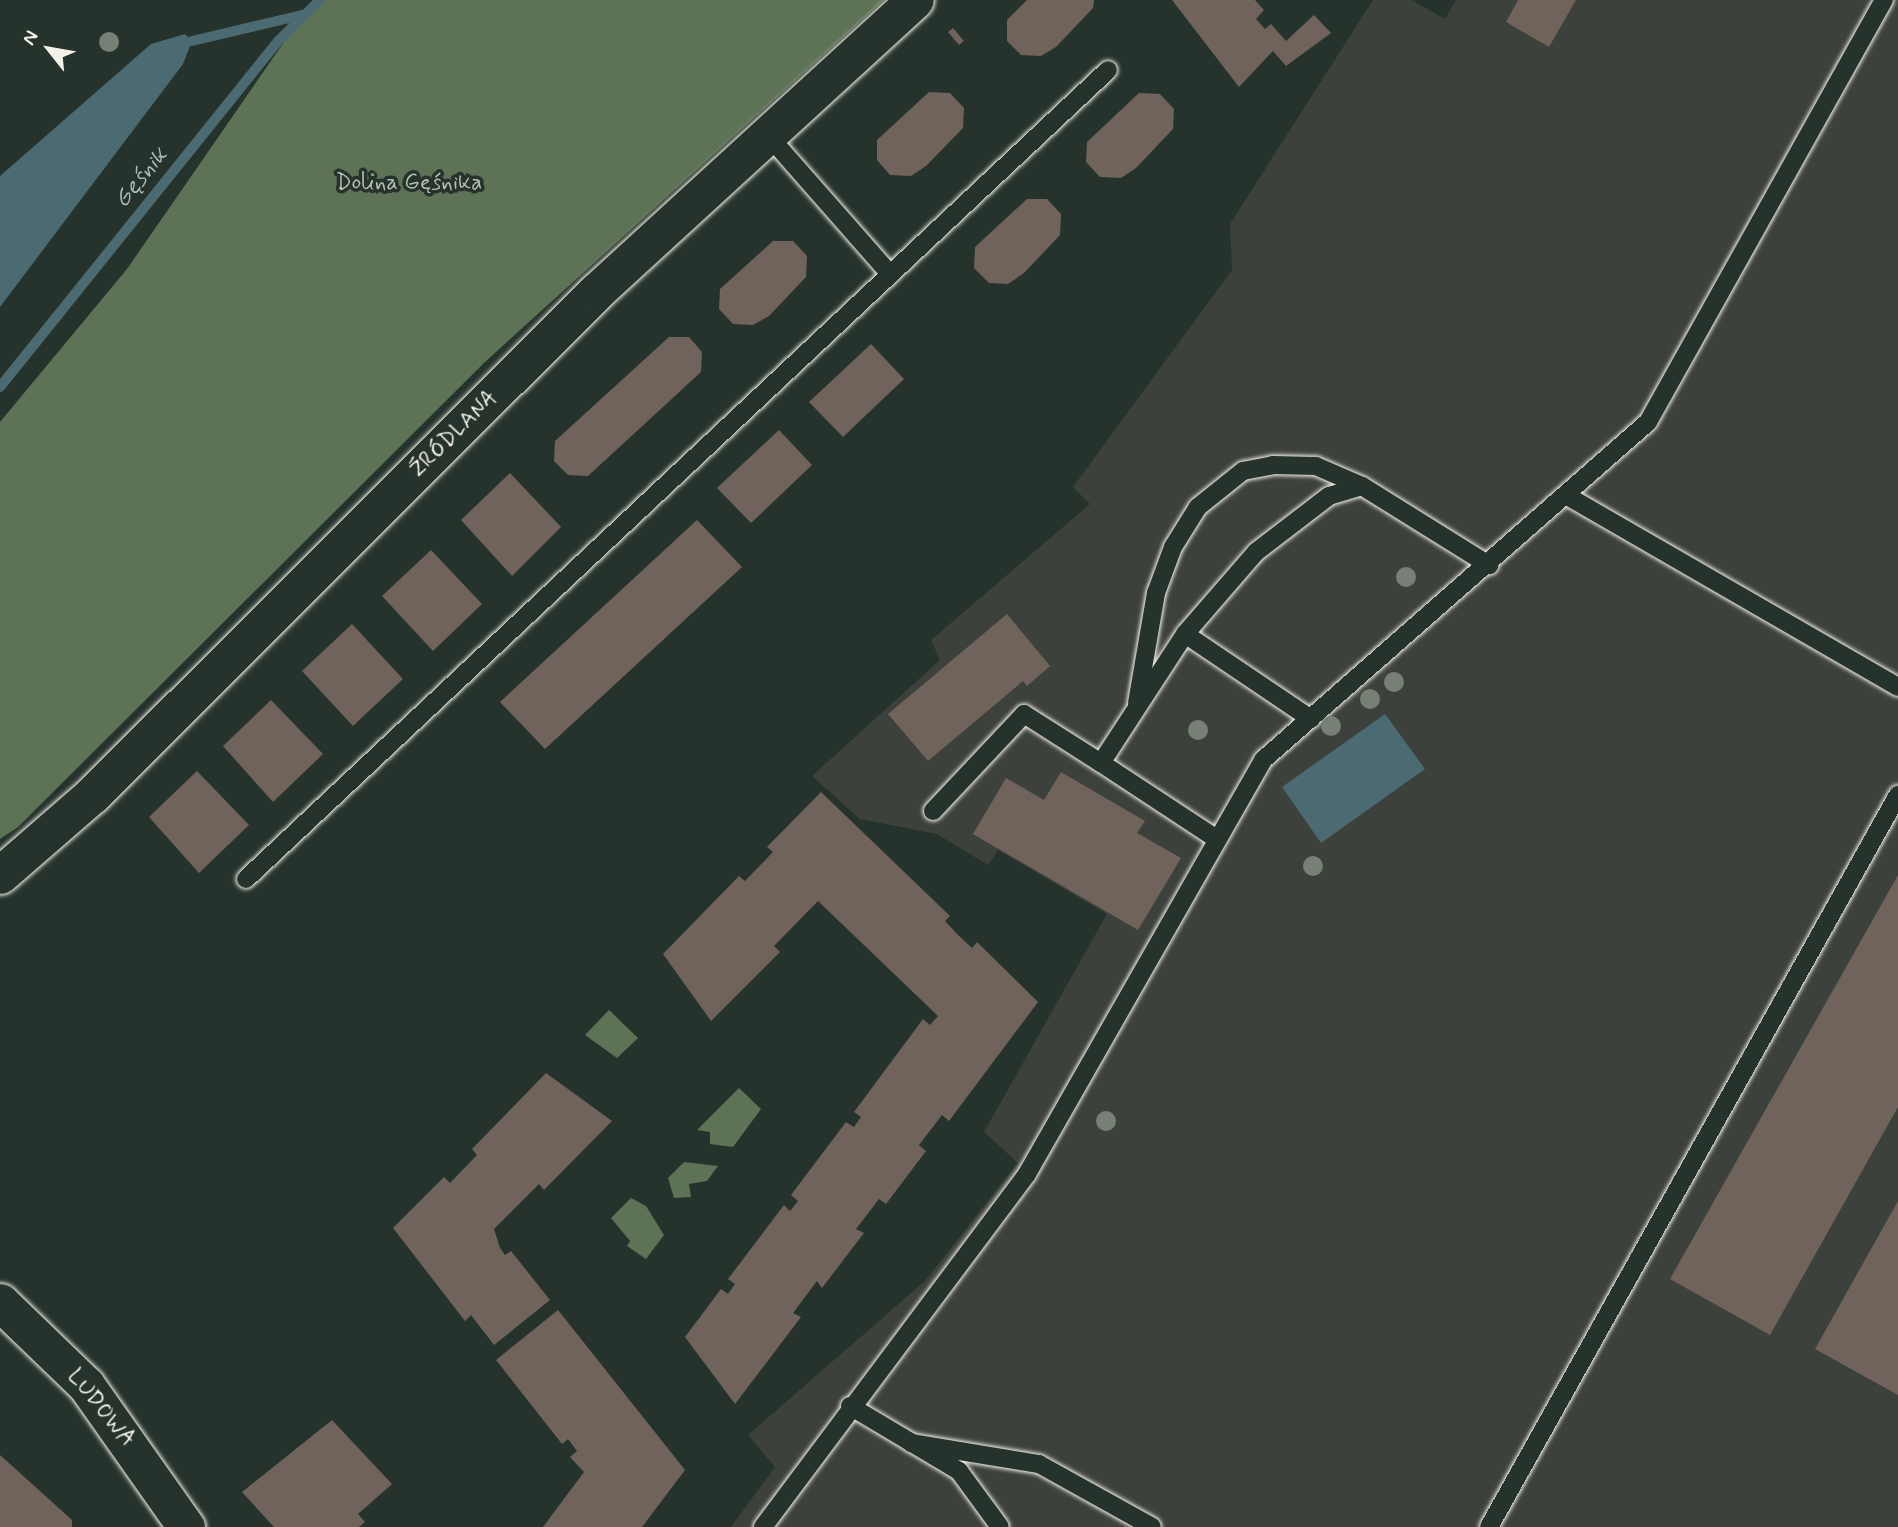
<!DOCTYPE html>
<html>
<head>
<meta charset="utf-8">
<style>
  body { margin:0 }
  #map { position:relative; width:1898px; height:1527px; overflow:hidden; background:#26332d; font-family:Mynerve,sans-serif }
  div>[style] { position:absolute }
  [style*='--x'] { left:calc(var(--x)*1px); top:calc(var(--y)*1px); width:calc(var(--w)*1px); rotate:calc(var(--a)*1deg) }
  .built>* { inset:0; background:#3c413b }
  .green>* { inset:0; background:#5e7356 }
  .water>* { inset:0; background:#4b6a71 }
  .stream>* { height:10px; margin:-5px; padding:0 5px; transform-origin:5px; border-radius:5px; background:#4b6a71 }
  .building>* { inset:0; background:#70635c }
  .roads { filter:drop-shadow(0 0 2px #f4f1e8) drop-shadow(0 0 2px #f4f1e8) }
  .service>* { height:18px; margin:-9px; padding:0 9px; transform-origin:9px; border-radius:9px; background:#26332d }
  .minor>* { height:37px; margin:-18.5px; padding:0 18.5px; transform-origin:18.5px; border-radius:18.5px; background:#26332d }
  .trees>* { width:20px; height:20px; margin:-10px; border-radius:50%; background:#768074 }
  span { translate:-50% -50%; white-space:nowrap; text-align:center; line-height:1.15; -webkit-text-stroke:7px #26332d; paint-order:stroke }
  .park-label { font-size:23px; color:#b8bfae }
  .street-label { font-size:23px; color:#f4f1e8 }
  .water-label { font-size:24px; color:#b0bbb8; font-style:italic }
  .north { position:absolute; left:14px; top:14px; width:70px; height:70px; -webkit-text-stroke:5px #26332d; paint-order:stroke; rotate:301deg; font-size:19px; font-weight:700; line-height:28px; text-align:center; color:#f4f1e8 }
  .north::after { content:''; display:block; margin:auto; width:24px; height:32px; background:#f4f1e8; clip-path:polygon(50% 0,100% 100%,50% 72%,0 100%) }
</style>
</head>
<body>
<div id="map">
  <div class="built">
    <i style="clip-path:polygon(1373px 0,1411px 0,1445px 19px,1456px 0,1898px 0,1898px 1527px,731px 1527px,775px 1467px,748px 1435px,925px 1281px,1018px 1163px,984px 1132px,1107px 914px,998px 850px,988px 865px,937px 834px,860px 819px,812px 776px,940px 660px,931px 640px,1090px 504px,1073px 487px,1232px 270px,1230px 224px)"></i>
  </div>
  <div class="green">
    <i style="clip-path:polygon(313px 0,884px 0,486px 361px,18px 827px,0 839px,0 422px,127px 269px)"></i>
    <i style="clip-path:polygon(609px 1010px,638px 1038px,617px 1058px,585px 1035px)"></i>
    <i style="clip-path:polygon(739px 1088px,761px 1109px,733px 1147px,710px 1144px,710px 1132px,697px 1130px)"></i>
    <i style="clip-path:polygon(684px 1162px,718px 1166px,707px 1181px,689px 1184px,691px 1197px,674px 1198px,668px 1178px)"></i>
    <i style="clip-path:polygon(631px 1198px,646px 1206px,664px 1235px,646px 1259px,627px 1246px,630px 1241px,611px 1218px)"></i>
  </div>
  <div class="water">
    <i style="clip-path:polygon(185px 34px,192px 41px,183px 64px,0 307px,0 176px,151px 44px)"></i>
    <i style="clip-path:polygon(1385px 714px,1425px 769px,1321px 843px,1282px 787px)"></i>
  </div>
  <div class="stream">
    <i style="--x:192;--y:41;--w:113;--a:-13.3"></i>
    <i style="--x:0;--y:387;--w:444;--a:-51.2"></i>
    <i style="--x:278;--y:41;--w:59;--a:-44.3"></i>
  </div>
  <div class="building">
    <i style="clip-path:polygon(1027px 0,1094px 0,1093px 8px,1056px 47px,1041px 56px,1021px 55px,1007px 41px,1007px 20px)"></i>
    <i style="clip-path:polygon(1172px 0,1255px 0,1264px 10px,1256px 19px,1265px 29px,1271px 24px,1286px 41px,1314px 15px,1331px 33px,1286px 66px,1273px 51px,1239px 87px)"></i>
    <i style="clip-path:polygon(1518px 0,1576px 0,1549px 47px,1506px 22px)"></i>
    <i style="clip-path:polygon(953px 28px,964px 41px,959px 45px,948px 32px)"></i>
    <i style="clip-path:polygon(929px 92px,950px 93px,964px 108px,963px 128px,926px 166px,911px 176px,890px 175px,877px 160px,877px 140px)"></i>
    <i style="clip-path:polygon(1139px 93px,1160px 94px,1174px 109px,1173px 129px,1136px 168px,1121px 178px,1100px 177px,1086px 162px,1087px 142px)"></i>
    <i style="clip-path:polygon(1027px 199px,1047px 199px,1061px 214px,1060px 235px,1024px 273px,1008px 284px,989px 283px,974px 268px,975px 247px)"></i>
    <i style="clip-path:polygon(773px 241px,793px 241px,807px 256px,806px 277px,769px 316px,753px 325px,733px 324px,719px 309px,720px 289px)"></i>
    <i style="clip-path:polygon(669px 337px,689px 337px,702px 352px,701px 372px,588px 476px,568px 475px,554px 461px,555px 441px)"></i>
    <i style="clip-path:polygon(871px 344px,904px 379px,843px 437px,809px 402px)"></i>
    <i style="clip-path:polygon(779px 430px,812px 465px,751px 523px,717px 488px)"></i>
    <i style="clip-path:polygon(510px 473px,561px 527px,512px 576px,461px 520px)"></i>
    <i style="clip-path:polygon(697px 520px,742px 567px,545px 749px,500px 702px)"></i>
    <i style="clip-path:polygon(431px 550px,482px 604px,433px 651px,382px 596px)"></i>
    <i style="clip-path:polygon(1007px 614px,1050px 666px,1027px 686px,1023px 681px,928px 761px,888px 714px)"></i>
    <i style="clip-path:polygon(352px 624px,403px 679px,353px 726px,302px 671px)"></i>
    <i style="clip-path:polygon(271px 700px,323px 754px,273px 802px,223px 746px)"></i>
    <i style="clip-path:polygon(197px 771px,249px 825px,199px 873px,149px 817px)"></i>
    <i style="clip-path:polygon(1061px 772px,1145px 821px,1137px 833px,1181px 858px,1138px 930px,973px 834px,1006px 778px,1044px 800px)"></i>
    <i style="clip-path:polygon(821px 792px,950px 916px,945px 921px,958px 935px,972px 948px,977px 942px,1038px 1002px,949px 1121px,942px 1115px,919px 1145px,926px 1151px,886px 1204px,879px 1199px,856px 1229px,864px 1233px,822px 1288px,817px 1281px,793px 1313px,801px 1317px,735px 1404px,685px 1337px,721px 1289px,728px 1294px,735px 1284px,728px 1279px,784px 1205px,790px 1211px,798px 1201px,791px 1195px,846px 1122px,854px 1127px,861px 1117px,854px 1112px,923px 1019px,930px 1025px,938px 1016px,818px 901px,774px 946px,780px 952px,711px 1021px,663px 954px,739px 876px,745px 881px,773px 852px,767px 847px)"></i>
    <i style="clip-path:polygon(1898px 875px,1898px 1107px,1770px 1335px,1670px 1279px)"></i>
    <i style="clip-path:polygon(546px 1073px,612px 1121px,544px 1190px,539px 1184px,494px 1229px,500px 1248px,505px 1255px,511px 1251px,550px 1300px,494px 1345px,471px 1315px,465px 1321px,393px 1228px,444px 1177px,450px 1183px,477px 1155px,472px 1149px)"></i>
    <i style="clip-path:polygon(1898px 1201px,1898px 1395px,1815px 1349px)"></i>
    <i style="clip-path:polygon(558px 1310px,685px 1470px,642px 1527px,543px 1527px,584px 1472px,570px 1457px,577px 1451px,568px 1439px,562px 1444px,496px 1360px)"></i>
    <i style="clip-path:polygon(332px 1420px,392px 1484px,358px 1514px,365px 1522px,359px 1527px,274px 1527px,242px 1492px)"></i>
    <i style="clip-path:polygon(0 1455px,72px 1520px,72px 1527px,0 1527px)"></i>
  </div>
  <div class="roads">
    <div class="service">
      <i style="--x:767;--y:134;--w:185;--a:48.7"></i>
      <i style="--x:1569;--y:497;--w:380;--a:30"></i>
      <i style="--x:1185;--y:634;--w:152;--a:34"></i>
      <i style="--x:1137;--y:703;--w:112;--a:-80.2"></i>
      <i style="--x:1156;--y:593;--w:49;--a:-69.7"></i>
      <i style="--x:1173;--y:547;--w:47;--a:-58"></i>
      <i style="--x:1198;--y:507;--w:58;--a:-38.7"></i>
      <i style="--x:1243;--y:471;--w:31;--a:-11"></i>
      <i style="--x:1273;--y:465;--w:43;--a:1.3"></i>
      <i style="--x:1316;--y:466;--w:50;--a:23.5"></i>
      <i style="--x:1101;--y:763;--w:136;--a:33.3"></i>
      <i style="--x:933;--y:811;--w:133;--a:-46.8"></i>
      <i style="--x:1024;--y:714;--w:91;--a:32.5"></i>
      <i style="--x:1101;--y:763;--w:154;--a:-56.9"></i>
      <i style="--x:1185;--y:634;--w:108;--a:-49.1"></i>
      <i style="--x:1256;--y:552;--w:92;--a:-37.5"></i>
      <i style="--x:1329;--y:496;--w:34;--a:-17"></i>
      <i style="--x:1362;--y:486;--w:150;--a:31.9"></i>
      <i style="--x:246;--y:879;--w:1182;--a:-43.18"></i>
      <i style="--x:850;--y:1406;--w:127;--a:30.8"></i>
      <i style="--x:959;--y:1471;--w:69;--a:53.8"></i>
      <i style="--x:911;--y:1443;--w:130;--a:9.3"></i>
      <i style="--x:1039;--y:1464;--w:129;--a:29.1"></i>
      <i style="--x:763;--y:1527;--w:441;--a:-53.2"></i>
      <i style="--x:1027;--y:1174;--w:477;--a:-60.3"></i>
      <i style="--x:1263;--y:760;--w:512;--a:-41.28"></i>
      <i style="--x:1648;--y:422;--w:484;--a:-60.8"></i>
      <i style="--x:1489;--y:1527;--w:839;--a:-60.81"></i>
    </div>
    <div class="minor">
      <i style="--x:0;--y:875;--w:122;--a:-41"></i>
      <i style="--x:92;--y:795;--w:713;--a:-44.94"></i>
      <i style="--x:597;--y:291;--w:431;--a:-42.5"></i>
      <i style="--x:0;--y:1302;--w:120;--a:44"></i>
      <i style="--x:86;--y:1385;--w:174;--a:54.8"></i>
    </div>
  </div>
  <div class="trees">
    <i style="left:109px;top:42px"></i>
    <i style="left:1406px;top:577px"></i>
    <i style="left:1394px;top:682px"></i>
    <i style="left:1370px;top:699px"></i>
    <i style="left:1331px;top:726px"></i>
    <i style="left:1198px;top:730px"></i>
    <i style="left:1313px;top:866px"></i>
    <i style="left:1106px;top:1121px"></i>
  </div>
  <div class="park-label">
    <span style="left:409px;top:183px">Dolina Gęśnika</span>
  </div>
  <div class="street-label">
    <span style="left:454px;top:434px;rotate:-45deg">ŹRÓDLANA</span>
    <span style="left:101px;top:1408px;rotate:51deg">LUDOWA</span>
  </div>
  <div class="water-label">
    <span style="left:141px;top:178px;rotate:-51deg">Gęśnik</span>
  </div>
  <div class="north">N</div>
</div>
</body>
</html>
